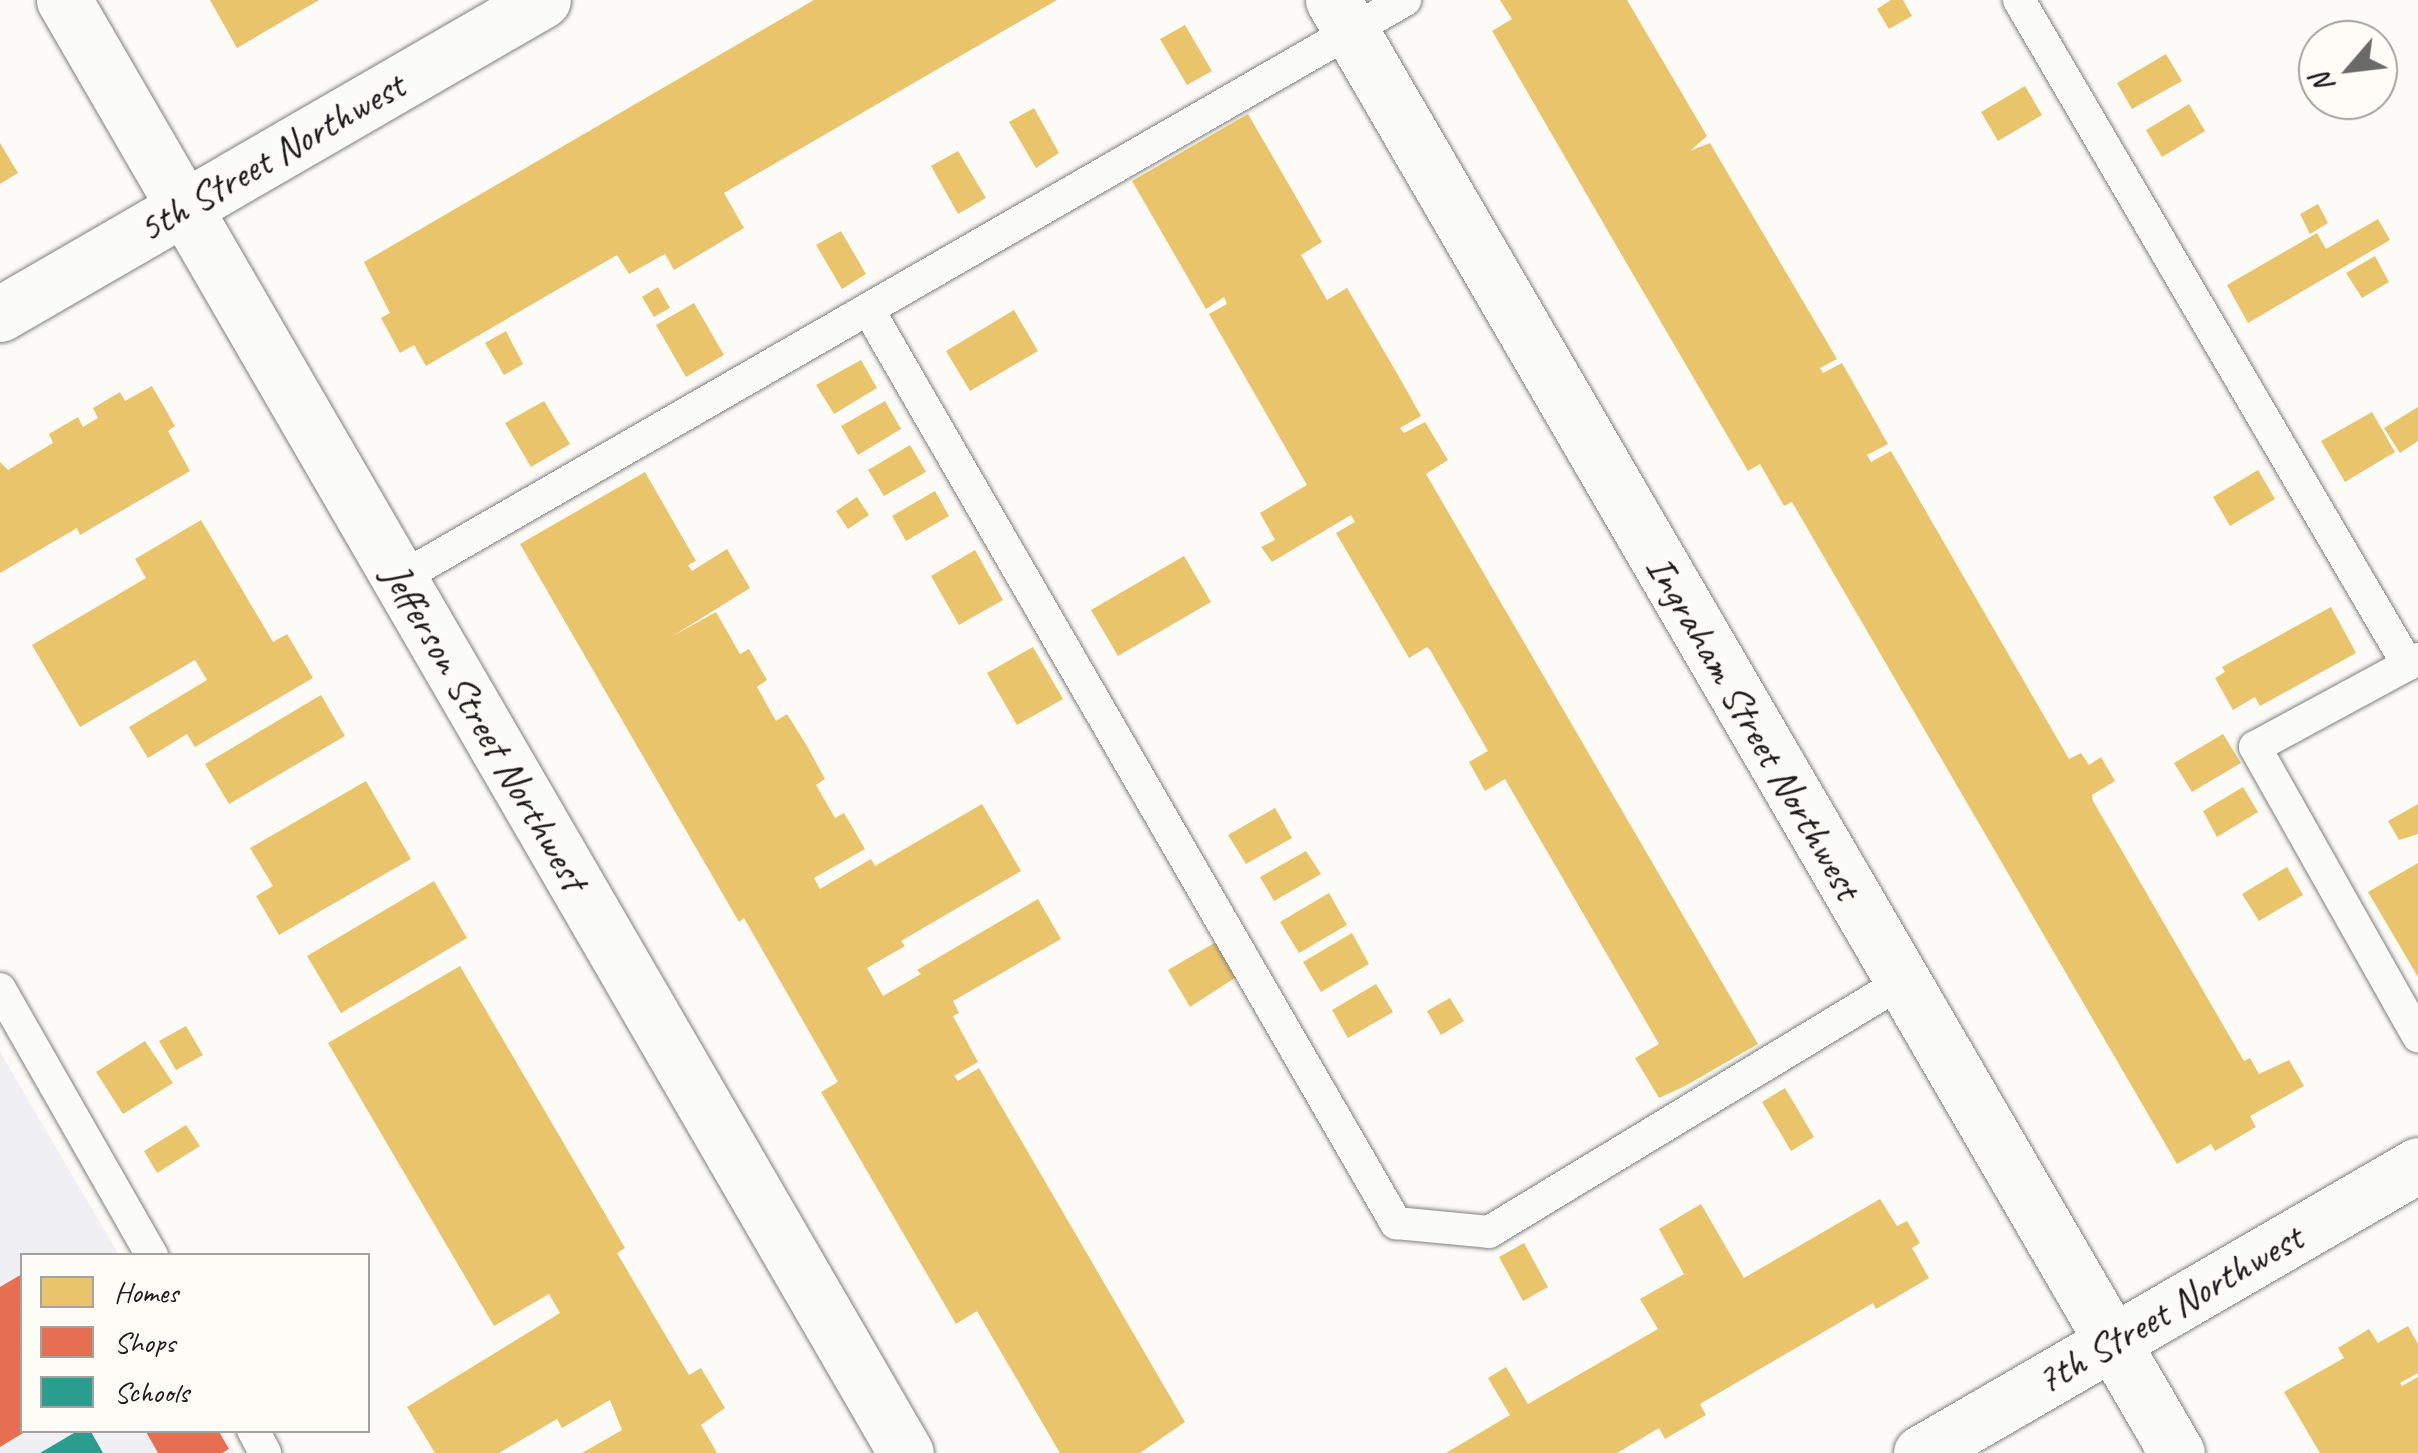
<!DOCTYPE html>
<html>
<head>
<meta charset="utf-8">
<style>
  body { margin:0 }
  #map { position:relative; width:2418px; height:1453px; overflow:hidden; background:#fcfbf8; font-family:Caveat,sans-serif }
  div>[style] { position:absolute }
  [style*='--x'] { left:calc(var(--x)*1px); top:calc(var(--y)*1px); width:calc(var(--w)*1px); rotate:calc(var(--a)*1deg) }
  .built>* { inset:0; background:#efeff4 }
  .homes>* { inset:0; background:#e9c46a }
  .shops>* { inset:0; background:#e76f51 }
  .schools>* { inset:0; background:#2a9d8f }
  .roads { filter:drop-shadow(0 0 2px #81807f) drop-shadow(0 0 2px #81807f) }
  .service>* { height:32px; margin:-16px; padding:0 16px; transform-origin:16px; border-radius:16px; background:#fbfbf9 }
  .minor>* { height:55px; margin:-27.5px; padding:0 27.5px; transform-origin:27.5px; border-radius:27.5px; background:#fbfbf9 }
  .tertiary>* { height:55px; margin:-27.5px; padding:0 27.5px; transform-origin:27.5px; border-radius:27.5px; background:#fbfbf9 }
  span { translate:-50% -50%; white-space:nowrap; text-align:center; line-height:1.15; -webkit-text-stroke:10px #fdfcf7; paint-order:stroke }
  .street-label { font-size:40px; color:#1c1c1c }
  .legend { position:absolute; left:20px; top:1253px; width:350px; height:180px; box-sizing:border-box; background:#fdfcf7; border:2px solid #a3a29f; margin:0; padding:12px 18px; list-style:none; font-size:30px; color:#1c1c1c }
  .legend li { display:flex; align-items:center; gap:20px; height:50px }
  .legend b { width:50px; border:2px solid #a3a29f }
  .north { position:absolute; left:2298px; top:20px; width:100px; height:100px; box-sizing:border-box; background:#fdfcf7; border:2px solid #a3a29f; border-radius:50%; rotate:242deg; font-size:28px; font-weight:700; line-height:40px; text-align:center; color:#1c1c1c }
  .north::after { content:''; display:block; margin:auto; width:35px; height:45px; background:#6a6a69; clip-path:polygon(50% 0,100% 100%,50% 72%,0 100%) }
</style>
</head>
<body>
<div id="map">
  <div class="built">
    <i style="clip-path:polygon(0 1052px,119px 1255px,22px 1256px,22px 1430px,222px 1431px,235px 1453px,0 1453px)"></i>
  </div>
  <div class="homes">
    <i style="clip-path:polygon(210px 0,319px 0,237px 48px)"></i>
    <i style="clip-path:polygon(814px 0,1057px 0,724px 193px,744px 228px,674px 270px,665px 254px,629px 274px,617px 255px,426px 366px,414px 345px,400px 353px,381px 318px,390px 313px,364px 262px)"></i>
    <i style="clip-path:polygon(1500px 0,1627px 0,1707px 136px,1690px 151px,1710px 143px,1837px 359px,1820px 368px,1823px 373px,1842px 363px,1888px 444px,1867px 455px,1871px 462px,1891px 451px,2069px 759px,2081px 753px,2089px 765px,2101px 757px,2115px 781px,2092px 795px,2093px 801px,2244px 1061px,2250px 1058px,2259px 1074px,2289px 1060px,2304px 1086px,2250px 1116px,2256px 1127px,2215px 1151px,2211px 1144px,2177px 1164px,1792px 502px,1784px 506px,1760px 464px,1748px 471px,1620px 252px,1492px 31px,1512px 19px)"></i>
    <i style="clip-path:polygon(1891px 0,1903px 0,1912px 16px,1889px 29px,1877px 9px)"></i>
    <i style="clip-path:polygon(1185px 25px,1212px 71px,1187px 85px,1160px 39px)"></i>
    <i style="clip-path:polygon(2166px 54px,2182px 81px,2132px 109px,2117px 83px)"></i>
    <i style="clip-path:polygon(2025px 86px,2042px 115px,1998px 141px,1981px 112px)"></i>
    <i style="clip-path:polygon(2189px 104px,2205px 131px,2162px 157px,2146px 130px)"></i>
    <i style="clip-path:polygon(1034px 108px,1059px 153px,1036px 168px,1009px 122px)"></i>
    <i style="clip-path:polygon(1248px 114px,1322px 242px,1301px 255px,1327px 300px,1347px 288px,1398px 375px,1421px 416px,1400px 428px,1404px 433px,1425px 422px,1448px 460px,1426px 474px,1758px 1044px,1685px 1086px,1659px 1098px,1635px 1058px,1659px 1044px,1505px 779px,1485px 791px,1469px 762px,1488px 751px,1430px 650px,1427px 647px,1409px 658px,1336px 533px,1355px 522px,1351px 515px,1272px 562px,1261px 547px,1275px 540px,1260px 513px,1307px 485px,1209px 314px,1227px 304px,1224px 297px,1206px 309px,1132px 181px)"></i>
    <i style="clip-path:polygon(0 143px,18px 173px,0 184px)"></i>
    <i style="clip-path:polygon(958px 151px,986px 198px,958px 214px,931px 166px)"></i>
    <i style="clip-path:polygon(2318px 204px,2328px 223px,2310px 234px,2300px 214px)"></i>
    <i style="clip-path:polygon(2378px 219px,2390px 240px,2248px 323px,2227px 285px,2317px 233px,2326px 249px)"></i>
    <i style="clip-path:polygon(841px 231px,866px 274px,842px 289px,816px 245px)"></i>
    <i style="clip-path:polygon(2375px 256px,2389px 282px,2362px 298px,2346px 273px)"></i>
    <i style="clip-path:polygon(658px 287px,670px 308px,654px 317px,642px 297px)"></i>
    <i style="clip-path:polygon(694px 303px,724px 355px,686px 377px,656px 325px)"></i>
    <i style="clip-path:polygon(1014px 310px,1038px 351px,970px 391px,946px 351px)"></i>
    <i style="clip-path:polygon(506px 331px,523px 364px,504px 375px,485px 343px)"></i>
    <i style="clip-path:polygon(861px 360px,877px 388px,834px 414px,816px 385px)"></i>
    <i style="clip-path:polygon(152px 386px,175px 426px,168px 431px,190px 471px,80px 535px,77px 528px,0 573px,0 462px,8px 470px,53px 443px,49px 434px,78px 417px,83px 427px,98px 418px,93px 408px,120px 392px,125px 401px)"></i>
    <i style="clip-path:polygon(544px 401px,570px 444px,531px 467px,505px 423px)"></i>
    <i style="clip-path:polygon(885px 401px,901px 429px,858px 455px,841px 426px)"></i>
    <i style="clip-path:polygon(2418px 407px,2418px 441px,2400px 453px,2384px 428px)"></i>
    <i style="clip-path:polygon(2372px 412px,2395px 452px,2345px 482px,2321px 441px)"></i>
    <i style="clip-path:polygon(910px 445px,926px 472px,884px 496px,868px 470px)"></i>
    <i style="clip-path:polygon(2258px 470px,2275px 499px,2230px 526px,2213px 497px)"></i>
    <i style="clip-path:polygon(645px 472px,696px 561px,688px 565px,692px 571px,727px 549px,750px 588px,671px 637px,716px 612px,740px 654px,749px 649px,767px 680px,757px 687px,776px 721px,787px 714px,807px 746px,825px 779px,816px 785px,835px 818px,844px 813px,865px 849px,814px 878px,820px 889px,871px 859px,875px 866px,982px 804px,1021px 871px,901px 941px,905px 946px,867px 968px,883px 996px,921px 974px,917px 970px,1038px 899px,1061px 939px,953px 1001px,959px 1013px,953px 1016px,978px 1062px,954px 1076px,958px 1081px,979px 1068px,1185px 1422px,1140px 1453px,1060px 1453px,977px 1311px,956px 1324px,821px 1092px,838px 1082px,744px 918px,739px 922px,520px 544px)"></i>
    <i style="clip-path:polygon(935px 491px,949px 516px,906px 541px,892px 516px)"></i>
    <i style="clip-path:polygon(857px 497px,869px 515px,848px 529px,836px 511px)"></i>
    <i style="clip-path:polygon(201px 520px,273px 642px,287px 634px,313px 678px,195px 747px,187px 734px,148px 758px,129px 727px,207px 680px,195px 660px,80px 727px,32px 645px,146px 578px,135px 559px)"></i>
    <i style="clip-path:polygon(975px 550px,1003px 600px,959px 625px,931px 576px)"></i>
    <i style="clip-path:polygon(1184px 556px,1211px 602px,1118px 656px,1091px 610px)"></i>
    <i style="clip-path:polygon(2331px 607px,2356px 653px,2260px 706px,2255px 697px,2233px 710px,2215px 678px,2225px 672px,2222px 667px)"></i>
    <i style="clip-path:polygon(1033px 647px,1063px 699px,1017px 725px,987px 673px)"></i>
    <i style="clip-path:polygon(321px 695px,345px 736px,229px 804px,205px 764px)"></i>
    <i style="clip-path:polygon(2223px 734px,2241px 763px,2192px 792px,2174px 763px)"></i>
    <i style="clip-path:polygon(366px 781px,411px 859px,279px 935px,256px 896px,273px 886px,250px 848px)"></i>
    <i style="clip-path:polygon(2243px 787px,2258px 812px,2217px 837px,2203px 811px)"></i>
    <i style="clip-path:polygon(2418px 804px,2418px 834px,2399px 840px,2388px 821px)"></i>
    <i style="clip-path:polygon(1275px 808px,1292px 838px,1246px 864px,1228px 835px)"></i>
    <i style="clip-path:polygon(1306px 851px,1321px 874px,1274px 901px,1260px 877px)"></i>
    <i style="clip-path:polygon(2418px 863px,2418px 977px,2368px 892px)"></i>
    <i style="clip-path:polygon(2287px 867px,2303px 895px,2259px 921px,2242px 894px)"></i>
    <i style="clip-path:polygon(434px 881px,467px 938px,341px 1013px,307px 956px)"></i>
    <i style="clip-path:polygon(1329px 893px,1347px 925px,1299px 953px,1280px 922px)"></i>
    <i style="clip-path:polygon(1352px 933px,1369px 964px,1321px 992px,1303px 962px)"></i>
    <i style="clip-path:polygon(1216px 942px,1241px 974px,1190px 1007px,1168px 970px)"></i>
    <i style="clip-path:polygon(460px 966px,625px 1248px,617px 1253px,689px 1375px,701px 1368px,725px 1408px,701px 1425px,717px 1453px,582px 1453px,622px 1430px,610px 1400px,562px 1428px,557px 1419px,499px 1453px,435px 1453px,407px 1407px,560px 1313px,549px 1294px,494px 1326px,328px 1043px)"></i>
    <i style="clip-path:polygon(1376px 984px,1393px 1012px,1348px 1038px,1332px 1010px)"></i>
    <i style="clip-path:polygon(1450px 998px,1464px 1021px,1441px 1035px,1427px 1011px)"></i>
    <i style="clip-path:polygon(186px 1026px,203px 1055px,176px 1070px,159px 1041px)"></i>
    <i style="clip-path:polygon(145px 1041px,173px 1083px,123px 1114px,96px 1072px)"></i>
    <i style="clip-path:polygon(1785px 1088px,1814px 1137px,1791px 1151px,1762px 1102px)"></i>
    <i style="clip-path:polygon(186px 1125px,200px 1146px,157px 1173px,144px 1151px)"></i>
    <i style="clip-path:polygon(1880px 1199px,1897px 1226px,1907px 1221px,1920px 1243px,1912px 1248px,1929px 1278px,1876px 1309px,1873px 1303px,1700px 1404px,1706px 1415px,1665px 1439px,1659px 1428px,1617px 1453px,1446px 1453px,1510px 1415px,1488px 1378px,1506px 1367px,1528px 1404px,1658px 1329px,1640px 1299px,1684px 1274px,1659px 1229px,1701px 1204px,1744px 1278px)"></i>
    <i style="clip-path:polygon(1524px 1243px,1548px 1287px,1523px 1301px,1499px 1257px)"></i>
    <i style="clip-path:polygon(2408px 1326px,2418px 1344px,2418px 1373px,2400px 1383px,2402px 1386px,2418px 1377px,2418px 1453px,2320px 1453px,2284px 1392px,2344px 1358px,2338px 1348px,2369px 1329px,2378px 1343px)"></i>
  </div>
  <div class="shops">
    <i style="clip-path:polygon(22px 1274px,22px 1430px,28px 1430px,0 1447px,0 1287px)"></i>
    <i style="clip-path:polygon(145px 1430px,218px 1430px,229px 1449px,222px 1453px,158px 1453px)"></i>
  </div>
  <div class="schools">
    <i style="clip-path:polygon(79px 1430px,90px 1430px,103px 1453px,40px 1453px)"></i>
  </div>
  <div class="roads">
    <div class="service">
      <i style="--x:2019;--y:0;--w:770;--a:59.67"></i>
      <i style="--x:868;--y:309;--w:1056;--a:59.99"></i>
      <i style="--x:1396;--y:1223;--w:93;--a:5.5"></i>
      <i style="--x:1489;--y:1232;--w:484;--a:-31.2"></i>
      <i style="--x:399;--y:579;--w:1161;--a:-29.92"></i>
      <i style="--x:2418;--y:659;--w:185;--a:151.6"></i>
      <i style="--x:2255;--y:747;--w:332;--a:60.6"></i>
      <i style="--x:0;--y:989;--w:307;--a:60.3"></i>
      <i style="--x:253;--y:1430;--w:26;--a:62"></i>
    </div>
    <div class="minor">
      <i style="--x:64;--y:0;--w:1679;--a:59.91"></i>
      <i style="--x:1333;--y:0;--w:1680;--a:59.85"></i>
      <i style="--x:1921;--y:1453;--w:574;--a:-30.09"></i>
    </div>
    <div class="tertiary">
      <i style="--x:0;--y:314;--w:627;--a:-30.04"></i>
    </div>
  </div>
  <div class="street-label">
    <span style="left:271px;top:157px;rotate:-30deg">5th Street Northwest</span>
    <span style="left:485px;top:727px;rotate:60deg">Jefferson Street Northwest</span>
    <span style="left:1754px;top:727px;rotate:60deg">Ingraham Street Northwest</span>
    <span style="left:2169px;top:1309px;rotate:-30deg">7th Street Northwest</span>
  </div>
  <ul class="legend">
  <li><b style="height:28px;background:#e9c46a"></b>Homes</li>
  <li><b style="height:28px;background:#e76f51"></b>Shops</li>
  <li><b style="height:28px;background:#2a9d8f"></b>Schools</li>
  </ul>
  <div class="north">N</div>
</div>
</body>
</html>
